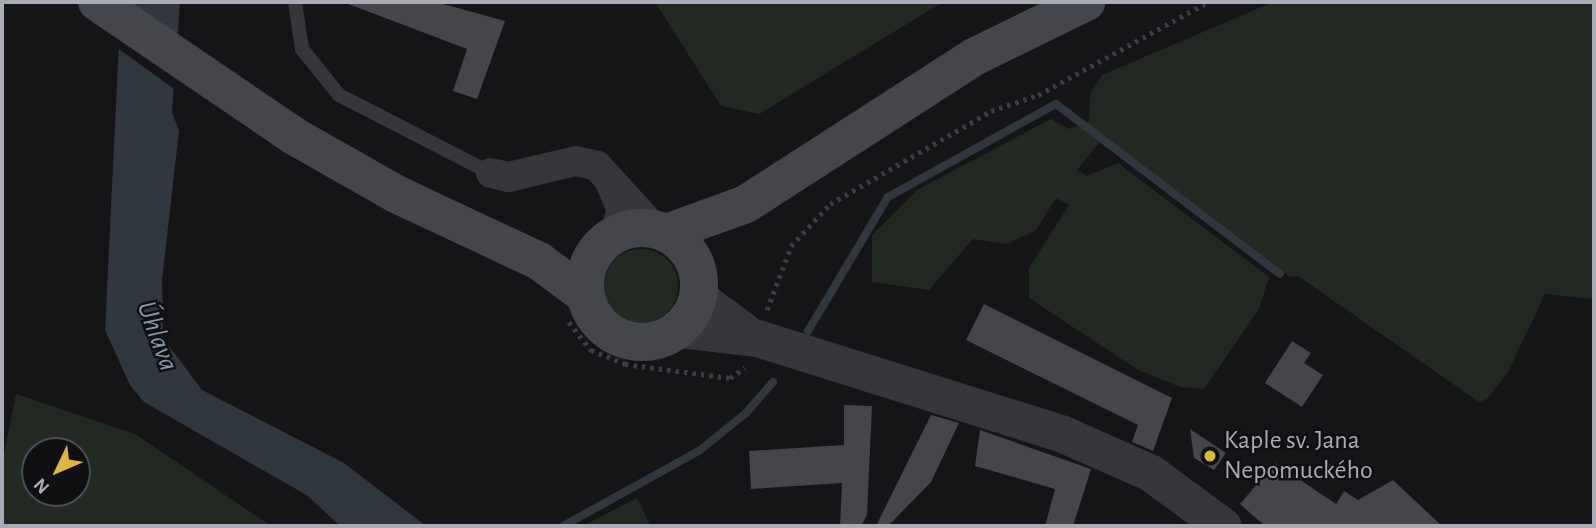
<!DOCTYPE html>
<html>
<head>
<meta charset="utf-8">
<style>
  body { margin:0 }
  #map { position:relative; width:1596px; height:528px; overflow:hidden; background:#151517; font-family:"Alegreya Sans",sans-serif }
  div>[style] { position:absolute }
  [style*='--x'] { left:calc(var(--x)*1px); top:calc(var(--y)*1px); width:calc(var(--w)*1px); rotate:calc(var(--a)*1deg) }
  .green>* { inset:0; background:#222923 }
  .round { border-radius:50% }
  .water>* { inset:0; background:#30373e }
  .pier>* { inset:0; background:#151517 }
  .stream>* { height:8px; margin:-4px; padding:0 4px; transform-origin:4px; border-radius:4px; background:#30373e }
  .building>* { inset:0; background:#45454a }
  .path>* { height:4.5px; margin-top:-2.25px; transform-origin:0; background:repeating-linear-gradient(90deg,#3d3e42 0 3.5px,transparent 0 8.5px) }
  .service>* { height:14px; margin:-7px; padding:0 7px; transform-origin:7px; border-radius:7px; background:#37373b }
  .minor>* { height:30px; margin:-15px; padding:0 15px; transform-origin:15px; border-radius:15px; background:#37373b }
  .tertiary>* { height:37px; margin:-18.5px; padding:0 18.5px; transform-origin:18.5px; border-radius:18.5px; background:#37373b }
  .secondary>* { height:38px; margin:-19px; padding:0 19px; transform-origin:19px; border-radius:19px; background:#45464b }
  .secondary>.ring { margin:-19px; padding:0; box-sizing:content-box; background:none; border:38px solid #45464b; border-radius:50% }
  .dots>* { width:19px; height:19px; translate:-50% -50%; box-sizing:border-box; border:4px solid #101012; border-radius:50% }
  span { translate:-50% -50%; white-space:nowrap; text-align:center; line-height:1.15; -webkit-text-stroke:5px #101012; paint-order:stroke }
  .poi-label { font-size:26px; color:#a9acb6 }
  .left { translate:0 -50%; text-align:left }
  .water-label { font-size:28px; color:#8397ad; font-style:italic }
  .frame { position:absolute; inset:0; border:4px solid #a9acb6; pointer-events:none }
  .north { position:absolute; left:21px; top:437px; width:70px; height:70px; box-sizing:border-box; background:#101012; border:2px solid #4d4e54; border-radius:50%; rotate:226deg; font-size:19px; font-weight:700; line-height:28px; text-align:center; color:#a9acb6 }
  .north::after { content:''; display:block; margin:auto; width:24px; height:32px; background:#dfb545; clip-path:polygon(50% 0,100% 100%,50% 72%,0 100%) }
</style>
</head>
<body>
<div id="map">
  <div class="green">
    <i style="clip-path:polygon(655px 2px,943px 2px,759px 114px,721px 106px)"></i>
    <i style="clip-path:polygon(1273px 2px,1594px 2px,1594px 299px,1545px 294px,1508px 372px,1487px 399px,1479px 402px,1298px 276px,1290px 277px,1104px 137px,1077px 170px,1087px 176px,1118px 163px,1269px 277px,1259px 309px,1204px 389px,1180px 387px,1138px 370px,1029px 298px,1029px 268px,1069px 205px,1056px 198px,1036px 230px,1007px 244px,973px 239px,929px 290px,872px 282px,872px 235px,917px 190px,1051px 119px,1068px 129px,1089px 122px,1090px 94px,1102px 75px)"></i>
    <i class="round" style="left:604px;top:249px;width:74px;height:74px"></i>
    <i style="clip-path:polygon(evenodd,16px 394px,135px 434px,271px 526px,2px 526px,2px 463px,16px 394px,77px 451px,77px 493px,35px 493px,35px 451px,77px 451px)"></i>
    <i style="clip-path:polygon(637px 498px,651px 526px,583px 526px)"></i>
  </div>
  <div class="water">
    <i style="clip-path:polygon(121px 2px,180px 2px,172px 112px,179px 131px,162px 280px,163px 338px,202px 390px,344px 463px,426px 526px,340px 526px,308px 496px,144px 402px,130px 385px,105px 330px)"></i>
  </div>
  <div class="pier">
    <i style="clip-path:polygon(118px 2px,180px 47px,177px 91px,116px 47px)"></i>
  </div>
  <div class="stream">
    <i style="--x:808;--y:331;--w:156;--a:-59.2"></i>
    <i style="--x:888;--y:197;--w:192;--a:-29"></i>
    <i style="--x:1056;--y:104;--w:281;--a:37.2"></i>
    <i style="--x:563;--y:526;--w:155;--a:-28.9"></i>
    <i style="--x:699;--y:451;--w:60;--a:-39"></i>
    <i style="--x:746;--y:413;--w:41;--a:-48.9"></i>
  </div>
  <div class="building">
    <i style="clip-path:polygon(343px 2px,436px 2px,505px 21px,477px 99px,453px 91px,467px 49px)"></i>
    <i style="clip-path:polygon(984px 304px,1172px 398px,1153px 451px,1132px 442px,1138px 425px,966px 340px)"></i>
    <i style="clip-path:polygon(1292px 341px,1311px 353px,1304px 363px,1323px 375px,1302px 407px,1265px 383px)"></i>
    <i style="clip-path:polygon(844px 405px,872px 406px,867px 515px,861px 526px,840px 526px,842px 483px,751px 489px,749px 451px,844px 445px)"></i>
    <i style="clip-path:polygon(931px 415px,959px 423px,931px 482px,888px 526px,876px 526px)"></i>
    <i style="clip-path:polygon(1190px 429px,1226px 453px,1214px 470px,1194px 458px)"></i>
    <i style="clip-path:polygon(980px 430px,1091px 469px,1073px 526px,1045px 526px,1055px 489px,975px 466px)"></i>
    <i style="clip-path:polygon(1275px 463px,1336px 504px,1344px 491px,1358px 500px,1393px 480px,1442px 526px,1265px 526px,1240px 504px)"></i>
  </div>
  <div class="path">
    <i style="--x:767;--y:310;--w:68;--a:-69.4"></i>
    <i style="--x:791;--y:246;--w:57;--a:-47.1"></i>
    <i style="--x:830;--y:204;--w:186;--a:-30"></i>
    <i style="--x:991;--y:111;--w:50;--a:-18.8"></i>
    <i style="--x:1038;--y:95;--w:194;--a:-28.7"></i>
    <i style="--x:569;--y:322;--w:36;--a:52"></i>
    <i style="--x:591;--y:350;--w:37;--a:22"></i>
    <i style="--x:625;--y:364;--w:106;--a:7.6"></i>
    <i style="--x:730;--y:378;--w:18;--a:-34"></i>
  </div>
  <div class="service">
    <i style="--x:295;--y:2;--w:48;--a:81.5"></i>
    <i style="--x:302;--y:49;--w:59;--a:51.2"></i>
    <i style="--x:339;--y:95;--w:171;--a:27.2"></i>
  </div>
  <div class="minor">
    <i style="--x:491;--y:173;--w:18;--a:13"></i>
    <i style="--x:509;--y:177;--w:69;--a:-13.4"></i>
    <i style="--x:576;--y:161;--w:22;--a:13"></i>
    <i style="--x:597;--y:166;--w:84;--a:47.4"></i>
    <i style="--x:610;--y:182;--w:30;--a:67"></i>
    <i style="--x:622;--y:210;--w:25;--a:108"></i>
  </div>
  <div class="tertiary">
    <i style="--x:698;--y:297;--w:57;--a:36.5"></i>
    <i style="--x:679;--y:329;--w:79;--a:6.6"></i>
    <i style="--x:757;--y:338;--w:321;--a:17.4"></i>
    <i style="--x:1063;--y:434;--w:96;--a:23.9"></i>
    <i style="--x:1151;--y:473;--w:89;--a:36.4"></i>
  </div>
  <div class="secondary">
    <i style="--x:97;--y:2;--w:238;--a:34.2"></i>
    <i style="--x:294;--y:136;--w:117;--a:29.6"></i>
    <i style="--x:396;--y:194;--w:158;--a:25.1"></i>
    <i style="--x:539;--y:261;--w:57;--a:36.5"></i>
    <i class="ring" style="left:585px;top:228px;width:76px;height:76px"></i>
    <i style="--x:666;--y:233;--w:85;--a:-19.9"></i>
    <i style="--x:746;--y:204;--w:274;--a:-32.8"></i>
    <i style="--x:976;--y:56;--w:123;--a:-26.1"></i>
  </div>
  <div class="dots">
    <i style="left:1210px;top:456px;background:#dfb545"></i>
  </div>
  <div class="poi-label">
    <span class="left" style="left:1224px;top:456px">Kaple sv. Jana<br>Nepomuckého</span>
  </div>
  <div class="water-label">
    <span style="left:157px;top:336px;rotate:70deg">Úhlava</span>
  </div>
  <div class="frame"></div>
  <div class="north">N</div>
</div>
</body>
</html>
